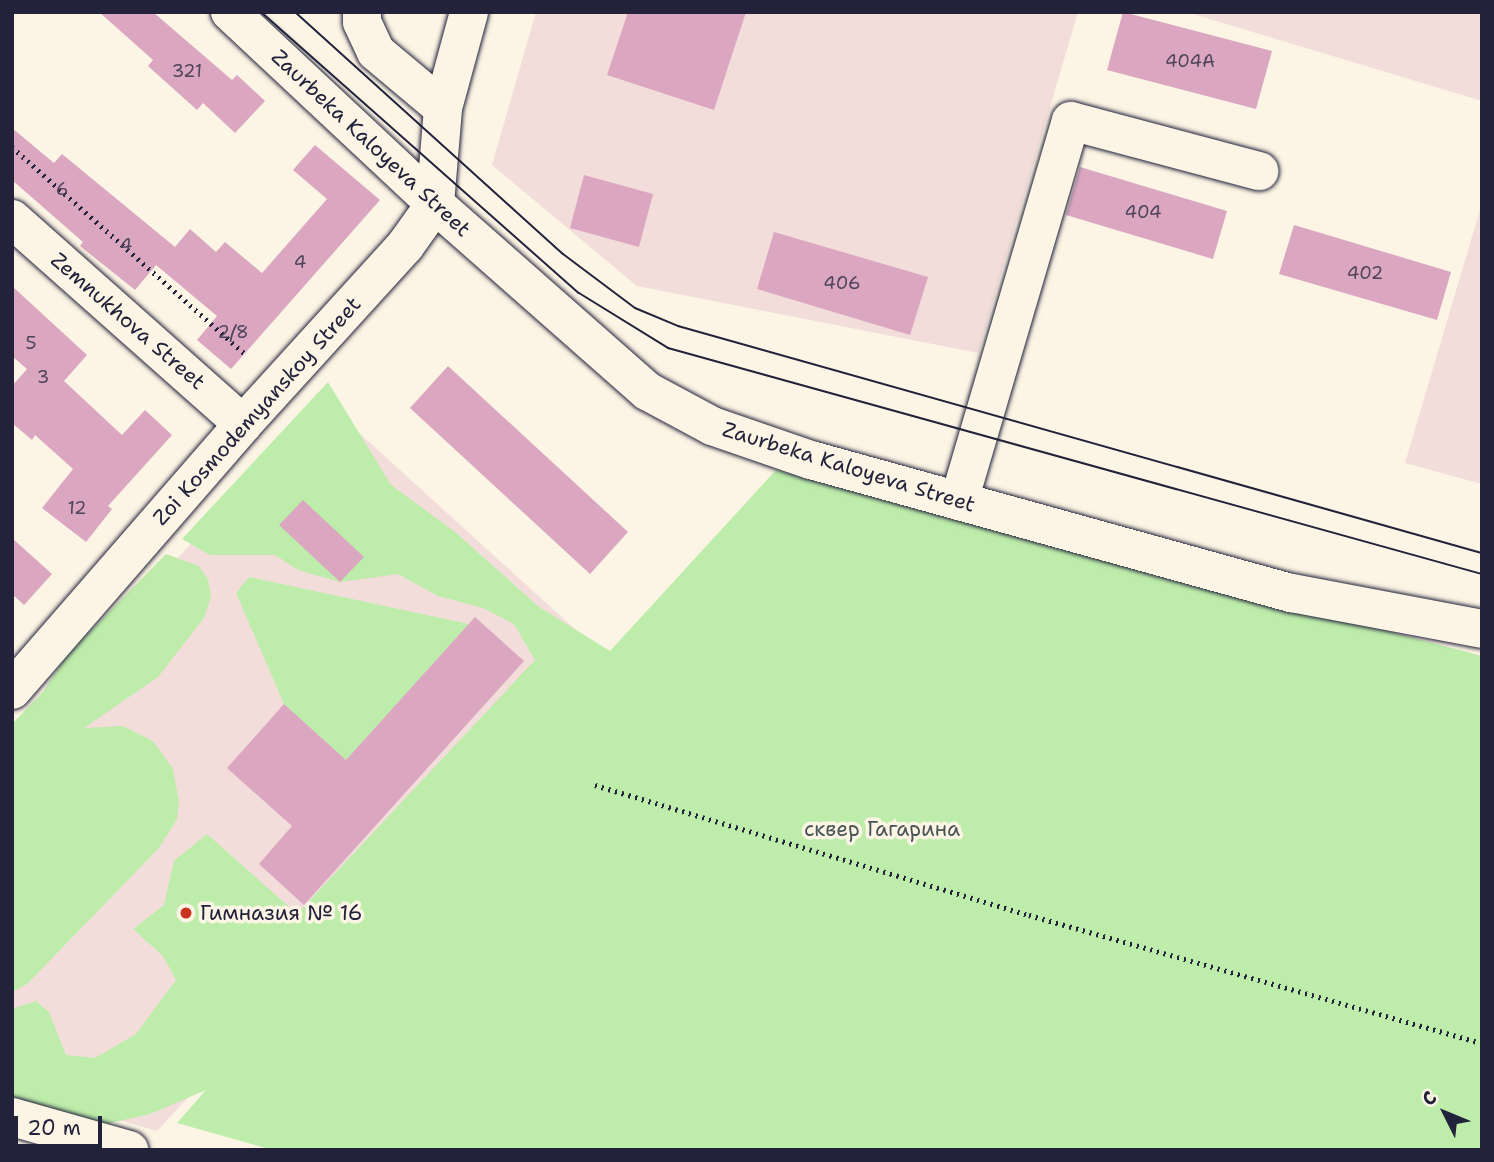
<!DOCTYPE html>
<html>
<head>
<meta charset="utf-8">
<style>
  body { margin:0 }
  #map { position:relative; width:1494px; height:1162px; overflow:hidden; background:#fcf5e5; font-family:"Shantell Sans",sans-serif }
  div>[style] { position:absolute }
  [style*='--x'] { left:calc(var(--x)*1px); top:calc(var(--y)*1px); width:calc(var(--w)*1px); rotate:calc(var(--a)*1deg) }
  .built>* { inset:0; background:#f2ddda }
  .green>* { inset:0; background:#beedab }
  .building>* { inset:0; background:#daa6c0 }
  .path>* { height:4.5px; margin-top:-2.25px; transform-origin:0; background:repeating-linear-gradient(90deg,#22223b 0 2px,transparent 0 7px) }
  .roads { filter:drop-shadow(0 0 2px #22223b) drop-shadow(0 0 2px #22223b) }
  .minor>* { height:38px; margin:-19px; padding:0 19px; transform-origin:19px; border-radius:19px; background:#fcf5e5 }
  .tram>* { height:2px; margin:-1px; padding:0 1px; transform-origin:1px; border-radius:1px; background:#22223b }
  .dots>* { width:19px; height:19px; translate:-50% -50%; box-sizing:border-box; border:4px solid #fcf5e5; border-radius:50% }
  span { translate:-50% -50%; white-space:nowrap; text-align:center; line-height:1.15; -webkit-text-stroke:7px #fcf5e5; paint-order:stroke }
  .number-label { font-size:18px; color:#50435c }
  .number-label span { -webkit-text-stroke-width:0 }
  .street-label { font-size:21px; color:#22223b }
  .park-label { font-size:21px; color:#495557 }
  .poi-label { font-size:21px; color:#22223b }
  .left { translate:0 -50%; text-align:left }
  .frame { position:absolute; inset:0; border:14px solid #22223b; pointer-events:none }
  .north { position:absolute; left:1410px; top:1078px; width:70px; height:70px; -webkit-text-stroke:5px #fcf5e5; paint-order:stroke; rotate:313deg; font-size:19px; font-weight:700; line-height:28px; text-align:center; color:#22223b }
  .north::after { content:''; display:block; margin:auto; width:24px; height:32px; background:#22223b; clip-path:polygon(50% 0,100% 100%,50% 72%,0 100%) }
  .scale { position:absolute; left:14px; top:1116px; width:88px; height:32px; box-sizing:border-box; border:4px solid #22223b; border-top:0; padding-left:9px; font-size:21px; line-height:24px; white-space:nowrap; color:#22223b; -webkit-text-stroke:5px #fcf5e5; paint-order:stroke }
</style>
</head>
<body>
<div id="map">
  <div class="built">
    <i style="clip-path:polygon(536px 12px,1078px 12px,978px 353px,637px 286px,492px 165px)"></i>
    <i style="clip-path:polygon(1186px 12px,1482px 12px,1482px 101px)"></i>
    <i style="clip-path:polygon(1482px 203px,1482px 484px,1405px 463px)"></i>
    <i style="clip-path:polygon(324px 401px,600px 652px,157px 1131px,12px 1089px,12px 736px)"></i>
  </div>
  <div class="green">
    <i style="clip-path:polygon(328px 382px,391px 485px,454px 531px,539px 607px,610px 651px,776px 470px,1482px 656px,1482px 1150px,273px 1150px,177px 1123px,206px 1090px,150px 1114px,97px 1126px,12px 1097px,12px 1009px,36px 1001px,49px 1012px,66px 1055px,95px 1058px,136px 1034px,176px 980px,163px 956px,133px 929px,164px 905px,174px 861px,207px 834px,297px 914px,535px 660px,514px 624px,483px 608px,438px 596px,398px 574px,340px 582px,298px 570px,275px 555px,210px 555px,182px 539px)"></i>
    <i style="clip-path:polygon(166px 554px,199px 566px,208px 579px,211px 597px,204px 618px,158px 677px,84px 728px,123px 726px,153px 741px,173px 769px,179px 802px,177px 819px,159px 848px,27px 984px,12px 992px,12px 724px,43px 692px,67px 655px)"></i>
    <i style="clip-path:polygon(249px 577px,469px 624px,346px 760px,284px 704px,236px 593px)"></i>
  </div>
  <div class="building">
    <i style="clip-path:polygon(99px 12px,153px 12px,232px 80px,237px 75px,265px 101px,235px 133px,203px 103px,197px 110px,148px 66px,153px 60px)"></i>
    <i style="clip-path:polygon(628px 12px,746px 12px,714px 110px,607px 75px)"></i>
    <i style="clip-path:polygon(1123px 12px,1272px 51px,1256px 109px,1107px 70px)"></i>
    <i style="clip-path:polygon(12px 128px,54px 163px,62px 154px,175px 247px,190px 229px,216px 252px,225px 242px,262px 273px,327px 199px,293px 170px,315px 145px,380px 200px,231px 369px,197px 340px,217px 316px,156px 265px,135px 290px,80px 246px,83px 242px,12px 180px)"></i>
    <i style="clip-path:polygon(1080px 167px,1227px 211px,1213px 259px,1066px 215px)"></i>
    <i style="clip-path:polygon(584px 175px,653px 194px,639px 247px,570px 228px)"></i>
    <i style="clip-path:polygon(1294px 225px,1451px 272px,1437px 320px,1279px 274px)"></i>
    <i style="clip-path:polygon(774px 232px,928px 277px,910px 335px,757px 289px)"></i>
    <i style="clip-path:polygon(12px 286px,87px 355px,64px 381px,122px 435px,145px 410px,172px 435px,108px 506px,112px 509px,86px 542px,42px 508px,73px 469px,35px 435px,32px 440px,12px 423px,12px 386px,27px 369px,12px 356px)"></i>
    <i style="clip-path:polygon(448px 366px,628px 532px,590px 574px,410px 408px)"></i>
    <i style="clip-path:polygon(303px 500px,364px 557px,340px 582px,279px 525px)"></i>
    <i style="clip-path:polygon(12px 538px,52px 574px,24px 605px,12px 594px)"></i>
    <i style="clip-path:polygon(475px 617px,524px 661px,304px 905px,259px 864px,292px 826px,227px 768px,284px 704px,346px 760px)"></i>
  </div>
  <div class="path">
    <i style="--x:12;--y:147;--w:314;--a:41.6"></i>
    <i style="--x:595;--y:785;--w:453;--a:16.7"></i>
    <i style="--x:1029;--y:915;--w:471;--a:15.8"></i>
  </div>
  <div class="roads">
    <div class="minor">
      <i style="--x:230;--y:12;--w:281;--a:43.1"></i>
      <i style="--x:435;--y:204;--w:283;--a:41.4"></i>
      <i style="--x:647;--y:391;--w:74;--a:28.3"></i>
      <i style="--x:712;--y:426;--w:105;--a:19"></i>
      <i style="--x:811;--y:460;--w:499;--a:15.5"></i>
      <i style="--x:1292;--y:593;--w:193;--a:10.7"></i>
      <i style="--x:362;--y:12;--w:10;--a:90"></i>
      <i style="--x:362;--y:22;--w:33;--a:65"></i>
      <i style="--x:376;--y:52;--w:87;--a:39.9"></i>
      <i style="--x:12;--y:219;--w:309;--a:41.6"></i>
      <i style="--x:959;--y:501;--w:396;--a:-73.6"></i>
      <i style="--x:1071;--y:121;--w:195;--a:14.9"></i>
      <i style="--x:12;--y:690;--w:352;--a:-49"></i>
      <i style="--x:243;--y:424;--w:241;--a:-47.7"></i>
      <i style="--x:405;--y:246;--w:52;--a:-54.5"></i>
      <i style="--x:435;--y:204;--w:96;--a:-85.2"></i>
      <i style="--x:443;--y:108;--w:99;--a:-74.8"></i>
      <i style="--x:12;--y:1117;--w:122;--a:15.8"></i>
    </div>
  </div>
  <div class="tram">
    <i style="--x:261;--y:12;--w:424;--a:41.5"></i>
    <i style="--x:579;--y:293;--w:105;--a:31.7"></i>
    <i style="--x:668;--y:348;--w:845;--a:15.52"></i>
    <i style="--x:295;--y:12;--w:361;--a:42.1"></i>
    <i style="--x:563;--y:254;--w:90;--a:36.9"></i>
    <i style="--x:635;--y:308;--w:47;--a:22.7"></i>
    <i style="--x:678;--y:326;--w:835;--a:15.77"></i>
  </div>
  <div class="dots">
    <i style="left:186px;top:913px;background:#c8321e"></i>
  </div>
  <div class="number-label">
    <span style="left:1190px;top:61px">404А</span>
    <span style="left:187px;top:71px">321</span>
    <span style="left:62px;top:189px">6</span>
    <span style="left:1143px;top:212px">404</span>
    <span style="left:126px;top:245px">4</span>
    <span style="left:300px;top:262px">4</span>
    <span style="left:1365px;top:273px">402</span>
    <span style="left:842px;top:283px">406</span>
    <span style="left:233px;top:332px">2/8</span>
    <span style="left:31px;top:343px">5</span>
    <span style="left:43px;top:377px">3</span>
    <span style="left:77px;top:508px">12</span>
  </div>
  <div class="street-label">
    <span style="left:371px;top:143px;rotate:43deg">Zaurbeka Kaloyeva Street</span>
    <span style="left:128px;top:321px;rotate:41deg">Zemnukhova Street</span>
    <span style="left:257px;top:411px;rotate:-48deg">Zoi Kosmodemyanskoy Street</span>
    <span style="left:849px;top:467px;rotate:17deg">Zaurbeka Kaloyeva Street</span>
  </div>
  <div class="park-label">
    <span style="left:882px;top:829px">сквер Гагарина</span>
  </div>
  <div class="poi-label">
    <span class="left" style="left:200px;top:913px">Гимназия № 16</span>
  </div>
  <div class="frame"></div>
  <div class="north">С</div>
  <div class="scale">20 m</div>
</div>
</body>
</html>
